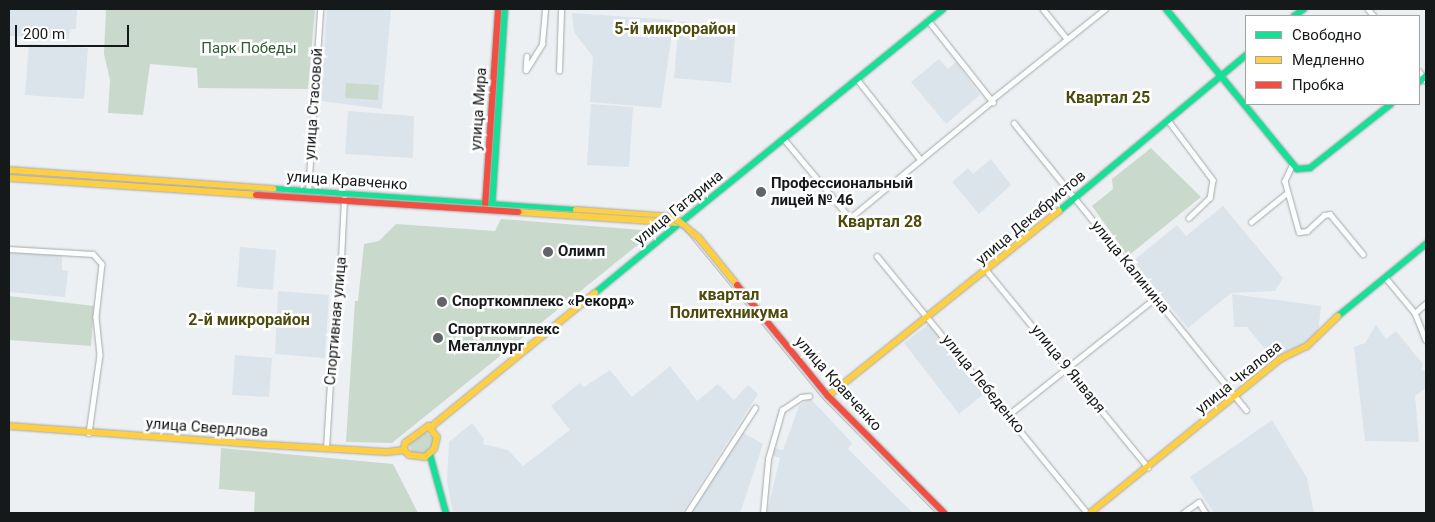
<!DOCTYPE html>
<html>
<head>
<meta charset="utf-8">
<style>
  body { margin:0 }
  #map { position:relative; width:1435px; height:522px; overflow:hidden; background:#ecf0f3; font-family:Roboto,sans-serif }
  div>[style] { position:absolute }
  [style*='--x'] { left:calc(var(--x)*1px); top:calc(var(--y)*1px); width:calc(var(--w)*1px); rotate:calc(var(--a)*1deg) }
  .built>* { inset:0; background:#dbe4eb }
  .green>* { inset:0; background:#c9d9cc }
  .roads { filter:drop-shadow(0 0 1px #a6a8aa) drop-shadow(0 0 1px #a6a8aa) }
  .street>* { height:4.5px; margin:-2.25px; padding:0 2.25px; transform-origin:2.25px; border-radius:2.25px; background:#fcfdfd }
  .fast>* { height:6px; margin:-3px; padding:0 3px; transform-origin:3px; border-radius:3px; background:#16e098 }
  .slow>* { height:6px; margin:-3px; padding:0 3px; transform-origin:3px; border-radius:3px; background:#ffcf43 }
  .jam>* { height:6px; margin:-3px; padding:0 3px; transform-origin:3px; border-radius:3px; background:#f24e42 }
  .tram>* { height:1px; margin:-0.5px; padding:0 0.5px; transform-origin:0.5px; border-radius:0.5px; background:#b7b8b8 }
  .dots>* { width:14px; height:14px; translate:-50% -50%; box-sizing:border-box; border:2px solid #fff; border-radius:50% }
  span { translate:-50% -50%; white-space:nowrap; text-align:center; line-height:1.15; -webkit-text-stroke:5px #fff; paint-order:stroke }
  .park-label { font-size:15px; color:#315c32 }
  .street-label { font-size:15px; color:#16191a }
  .poi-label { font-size:15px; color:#16191a; font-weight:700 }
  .left { translate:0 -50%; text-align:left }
  .neighbourhood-label { font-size:16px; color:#4c4b0d; font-weight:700 }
  .frame { position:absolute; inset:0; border:10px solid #16191a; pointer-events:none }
  .legend { position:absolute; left:1245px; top:15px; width:175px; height:90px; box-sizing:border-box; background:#fff; border:1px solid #a2a3a3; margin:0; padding:6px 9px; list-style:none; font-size:15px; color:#16191a }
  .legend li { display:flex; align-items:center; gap:10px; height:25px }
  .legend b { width:25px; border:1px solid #a2a3a3 }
  .scale { position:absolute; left:15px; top:25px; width:114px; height:22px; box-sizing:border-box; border:2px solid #16191a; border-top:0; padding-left:6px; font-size:15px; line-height:18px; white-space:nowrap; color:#16191a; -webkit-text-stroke:4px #fff; paint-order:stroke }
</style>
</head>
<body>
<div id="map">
  <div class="built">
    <i style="clip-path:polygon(9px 9px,77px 9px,76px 29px,70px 29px,69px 39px,9px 36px)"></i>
    <i style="clip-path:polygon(327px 9px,391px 9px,382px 109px,321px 101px)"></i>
    <i style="clip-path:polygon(572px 13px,674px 20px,661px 108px,590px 102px,593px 57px,574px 32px)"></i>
    <i style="clip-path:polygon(679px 21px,736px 26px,731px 83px,674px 78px)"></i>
    <i style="clip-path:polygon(29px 44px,88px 48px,84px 99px,25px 95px)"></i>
    <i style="clip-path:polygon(939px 59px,948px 69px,956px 62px,980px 95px,946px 124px,911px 82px)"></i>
    <i style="clip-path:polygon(591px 104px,633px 107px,629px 167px,587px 165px)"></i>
    <i style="clip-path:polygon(348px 111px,414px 116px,413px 158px,345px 154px)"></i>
    <i style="clip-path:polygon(991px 159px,1011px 185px,979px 214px,952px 182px,968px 168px,973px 174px)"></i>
    <i style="clip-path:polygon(1223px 206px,1283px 278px,1275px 291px,1231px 293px,1188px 328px,1133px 261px,1177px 225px,1186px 236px)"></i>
    <i style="clip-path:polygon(240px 247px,276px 250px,273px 290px,237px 287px)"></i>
    <i style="clip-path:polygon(9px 251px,62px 253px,62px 270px,68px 271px,65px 297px,9px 292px)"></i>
    <i style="clip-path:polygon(278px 291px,329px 295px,325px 358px,275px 354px)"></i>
    <i style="clip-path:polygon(1232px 294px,1321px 306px,1318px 333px,1301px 346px,1274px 360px,1247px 327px,1234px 327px)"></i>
    <i style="clip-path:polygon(930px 323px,985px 393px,959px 414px,904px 343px)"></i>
    <i style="clip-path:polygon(1376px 325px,1386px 339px,1396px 331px,1423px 364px,1421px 370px,1426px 371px,1426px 388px,1415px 396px,1419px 442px,1365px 441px,1354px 347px,1365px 343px)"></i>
    <i style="clip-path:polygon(235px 355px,272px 358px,269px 397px,232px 395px)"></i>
    <i style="clip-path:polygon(670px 366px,697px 401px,718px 384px,734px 400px,748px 385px,758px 394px,682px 513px,453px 513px,447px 482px,449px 442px,472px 423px,484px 439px,483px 444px,508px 450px,523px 466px,570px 430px,551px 406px,580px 383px,584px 387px,610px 370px,632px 397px)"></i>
    <i style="clip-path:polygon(810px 398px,852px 443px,848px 449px,913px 513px,767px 513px,780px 458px,771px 455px,774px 448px,783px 450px,799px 406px)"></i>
    <i style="clip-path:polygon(1272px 420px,1307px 478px,1314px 513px,1214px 513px,1190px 477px)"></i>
    <i style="clip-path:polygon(742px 432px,763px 444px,740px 513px,690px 513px)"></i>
  </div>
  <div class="green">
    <i style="clip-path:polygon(106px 9px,315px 9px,308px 89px,198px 88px,197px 68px,150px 64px,143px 115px,108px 113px,110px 80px,104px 54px)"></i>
    <i style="clip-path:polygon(346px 83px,379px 85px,378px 100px,345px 98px)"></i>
    <i style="clip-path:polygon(1151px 148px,1201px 197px,1128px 256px,1092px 206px,1113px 189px,1112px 179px)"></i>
    <i style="clip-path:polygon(501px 219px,655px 231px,392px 443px,346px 442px,355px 301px,358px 301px,364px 244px,379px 241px,396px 224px,495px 231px)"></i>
    <i style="clip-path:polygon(9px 296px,94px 306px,91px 346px,9px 340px)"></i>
    <i style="clip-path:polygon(425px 432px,434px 438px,433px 446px,425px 455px,412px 454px,409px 444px)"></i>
    <i style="clip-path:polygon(221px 448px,393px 464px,418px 513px,254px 513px,255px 492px,219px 489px)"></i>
  </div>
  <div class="roads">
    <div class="street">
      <i style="--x:1043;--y:9;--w:38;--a:51"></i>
      <i style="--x:1368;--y:9;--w:9;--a:49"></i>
      <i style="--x:928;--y:20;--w:105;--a:51.6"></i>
      <i style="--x:527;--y:56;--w:14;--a:94"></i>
      <i style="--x:526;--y:70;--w:31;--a:-58"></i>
      <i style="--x:542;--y:44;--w:34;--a:-85"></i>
      <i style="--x:559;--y:71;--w:60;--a:-88.1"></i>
      <i style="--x:1419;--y:71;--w:12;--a:55"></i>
      <i style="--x:857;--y:79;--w:103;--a:51.7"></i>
      <i style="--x:991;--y:100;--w:146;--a:-38.6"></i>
      <i style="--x:1168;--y:120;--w:75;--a:53.1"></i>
      <i style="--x:1213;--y:180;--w:18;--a:99"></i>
      <i style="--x:1210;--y:198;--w:29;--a:136"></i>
      <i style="--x:1014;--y:123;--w:369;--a:51"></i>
      <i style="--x:784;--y:139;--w:103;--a:50.1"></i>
      <i style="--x:850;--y:218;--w:184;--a:-39.5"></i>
      <i style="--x:1292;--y:166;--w:17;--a:115"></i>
      <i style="--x:1285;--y:181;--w:53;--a:74.6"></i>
      <i style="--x:1299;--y:232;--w:8;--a:-7"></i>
      <i style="--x:1307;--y:231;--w:23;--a:-43"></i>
      <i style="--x:1324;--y:215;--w:6;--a:-9"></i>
      <i style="--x:1330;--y:214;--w:52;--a:50.5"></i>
      <i style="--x:308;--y:192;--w:183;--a:-86.2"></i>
      <i style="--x:1251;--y:222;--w:46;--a:-38.9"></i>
      <i style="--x:9;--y:249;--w:84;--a:3.4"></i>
      <i style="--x:93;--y:254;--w:13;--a:48"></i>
      <i style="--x:102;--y:264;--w:53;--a:96.5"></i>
      <i style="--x:96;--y:317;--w:38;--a:84"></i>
      <i style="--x:100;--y:355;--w:79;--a:98"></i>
      <i style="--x:877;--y:256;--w:332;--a:50.7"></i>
      <i style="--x:987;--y:271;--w:254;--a:50.6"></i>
      <i style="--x:1386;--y:278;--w:45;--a:50.4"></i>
      <i style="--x:1415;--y:313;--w:29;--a:68"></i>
      <i style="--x:1415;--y:313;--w:15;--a:-42"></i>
      <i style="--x:1008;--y:415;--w:188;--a:-38.5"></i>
      <i style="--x:326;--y:448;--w:130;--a:-86.5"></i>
      <i style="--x:334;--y:318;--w:21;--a:-76"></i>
      <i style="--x:339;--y:298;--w:100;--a:-87.1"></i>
      <i style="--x:687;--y:513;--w:125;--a:-57.1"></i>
      <i style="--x:763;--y:513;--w:54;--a:-84.7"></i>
      <i style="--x:768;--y:459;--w:51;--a:-74.1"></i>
      <i style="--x:782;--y:410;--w:23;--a:-34"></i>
      <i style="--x:801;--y:397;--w:8;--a:-7"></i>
      <i style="--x:1183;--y:513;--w:19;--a:-35"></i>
      <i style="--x:1199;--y:502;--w:13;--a:58"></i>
    </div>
    <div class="fast">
      <i style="--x:1166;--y:9;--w:207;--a:50.7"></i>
      <i style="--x:1297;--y:169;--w:13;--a:-4"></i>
      <i style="--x:1310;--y:168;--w:103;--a:-38.3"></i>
      <i style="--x:1294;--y:16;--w:12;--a:-35"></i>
      <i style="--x:1419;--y:82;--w:9;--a:-41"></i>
      <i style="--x:273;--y:189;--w:304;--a:4"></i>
      <i style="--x:492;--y:208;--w:199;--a:-86.3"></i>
      <i style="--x:1059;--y:211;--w:244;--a:-39.8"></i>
      <i style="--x:680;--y:223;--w:339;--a:-39.1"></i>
      <i style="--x:595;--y:293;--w:110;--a:-39.5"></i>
      <i style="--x:1338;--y:316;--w:114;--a:-39.3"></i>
      <i style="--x:430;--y:455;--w:60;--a:74.6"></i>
    </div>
    <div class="slow">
      <i style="--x:9;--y:170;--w:265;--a:4.1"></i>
      <i style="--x:9;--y:178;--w:248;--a:3.9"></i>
      <i style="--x:576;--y:210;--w:98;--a:4.1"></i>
      <i style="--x:674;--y:217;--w:31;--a:40"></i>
      <i style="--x:698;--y:237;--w:62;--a:50.9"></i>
      <i style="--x:518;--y:212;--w:162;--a:3.9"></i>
      <i style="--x:828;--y:396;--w:296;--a:-38.7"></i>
      <i style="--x:9;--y:426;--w:262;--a:4.2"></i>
      <i style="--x:270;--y:445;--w:117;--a:3.4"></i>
      <i style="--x:387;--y:452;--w:17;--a:-7"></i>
      <i style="--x:428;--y:426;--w:14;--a:51"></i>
      <i style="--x:437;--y:437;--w:12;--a:104"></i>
      <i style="--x:434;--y:449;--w:12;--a:138"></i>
      <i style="--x:425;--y:457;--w:16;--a:-173"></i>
      <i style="--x:409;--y:455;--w:7;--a:-135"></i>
      <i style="--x:404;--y:450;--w:7;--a:-82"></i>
      <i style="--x:405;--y:443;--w:29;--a:-36"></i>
      <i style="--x:431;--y:427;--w:212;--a:-39.3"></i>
      <i style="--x:1090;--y:513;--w:245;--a:-39"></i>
      <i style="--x:1280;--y:359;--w:30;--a:-26"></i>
      <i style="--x:1307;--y:346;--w:43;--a:-44.1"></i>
    </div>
    <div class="jam">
      <i style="--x:256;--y:195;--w:263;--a:3.7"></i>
      <i style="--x:485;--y:207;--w:198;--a:-86.2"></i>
      <i style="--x:737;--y:285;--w:144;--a:50.7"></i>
      <i style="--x:828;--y:396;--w:165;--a:45.2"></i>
    </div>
  </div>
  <div class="tram">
    <i style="--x:9;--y:173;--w:661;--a:3.91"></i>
    <i style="--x:668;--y:218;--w:18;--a:34"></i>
    <i style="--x:683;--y:228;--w:221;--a:50.7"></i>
    <i style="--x:823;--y:399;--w:161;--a:45.3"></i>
  </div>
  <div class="dots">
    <i style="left:761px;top:192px;background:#616466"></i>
    <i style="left:548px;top:252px;background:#616466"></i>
    <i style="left:442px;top:302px;background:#616466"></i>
    <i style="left:438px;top:338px;background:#616466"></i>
  </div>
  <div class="park-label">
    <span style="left:249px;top:49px">Парк Победы</span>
  </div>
  <div class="street-label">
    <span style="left:314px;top:104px;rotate:-86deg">улица Стасовой</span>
    <span style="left:479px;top:109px;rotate:-86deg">улица Мира</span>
    <span style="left:347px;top:181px;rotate:4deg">улица Кравченко</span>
    <span style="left:679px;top:208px;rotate:-39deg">улица Гагарина</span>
    <span style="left:1031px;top:218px;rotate:-40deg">улица Декабристов</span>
    <span style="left:1130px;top:267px;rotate:51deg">улица Калинина</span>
    <span style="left:336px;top:321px;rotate:-85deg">Спортивная улица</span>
    <span style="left:1068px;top:369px;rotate:51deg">улица 9 Января</span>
    <span style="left:1239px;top:378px;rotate:-39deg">улица Чкалова</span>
    <span style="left:838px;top:384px;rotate:48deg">улица Кравченко</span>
    <span style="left:983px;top:384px;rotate:51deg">улица Лебеденко</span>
    <span style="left:207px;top:428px;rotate:4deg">улица Свердлова</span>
  </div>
  <div class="poi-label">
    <span class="left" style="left:771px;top:192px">Профессиональный<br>лицей № 46</span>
    <span class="left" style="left:558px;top:252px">Олимп</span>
    <span class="left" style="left:452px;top:302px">Спорткомплекс «Рекорд»</span>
    <span class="left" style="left:448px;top:338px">Спорткомплекс<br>Металлург</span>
  </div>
  <div class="neighbourhood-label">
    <span style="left:675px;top:29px">5-й микрорайон</span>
    <span style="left:1108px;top:98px">Квартал 25</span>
    <span style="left:880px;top:222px">Квартал 28</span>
    <span style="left:729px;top:304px">квартал<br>Политехникума</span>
    <span style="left:249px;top:320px">2-й микрорайон</span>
  </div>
  <div class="frame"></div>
  <ul class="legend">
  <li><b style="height:6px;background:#16e098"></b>Свободно</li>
  <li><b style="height:6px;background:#ffcf43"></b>Медленно</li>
  <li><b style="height:6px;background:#f24e42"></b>Пробка</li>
  </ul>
  <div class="scale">200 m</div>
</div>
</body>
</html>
